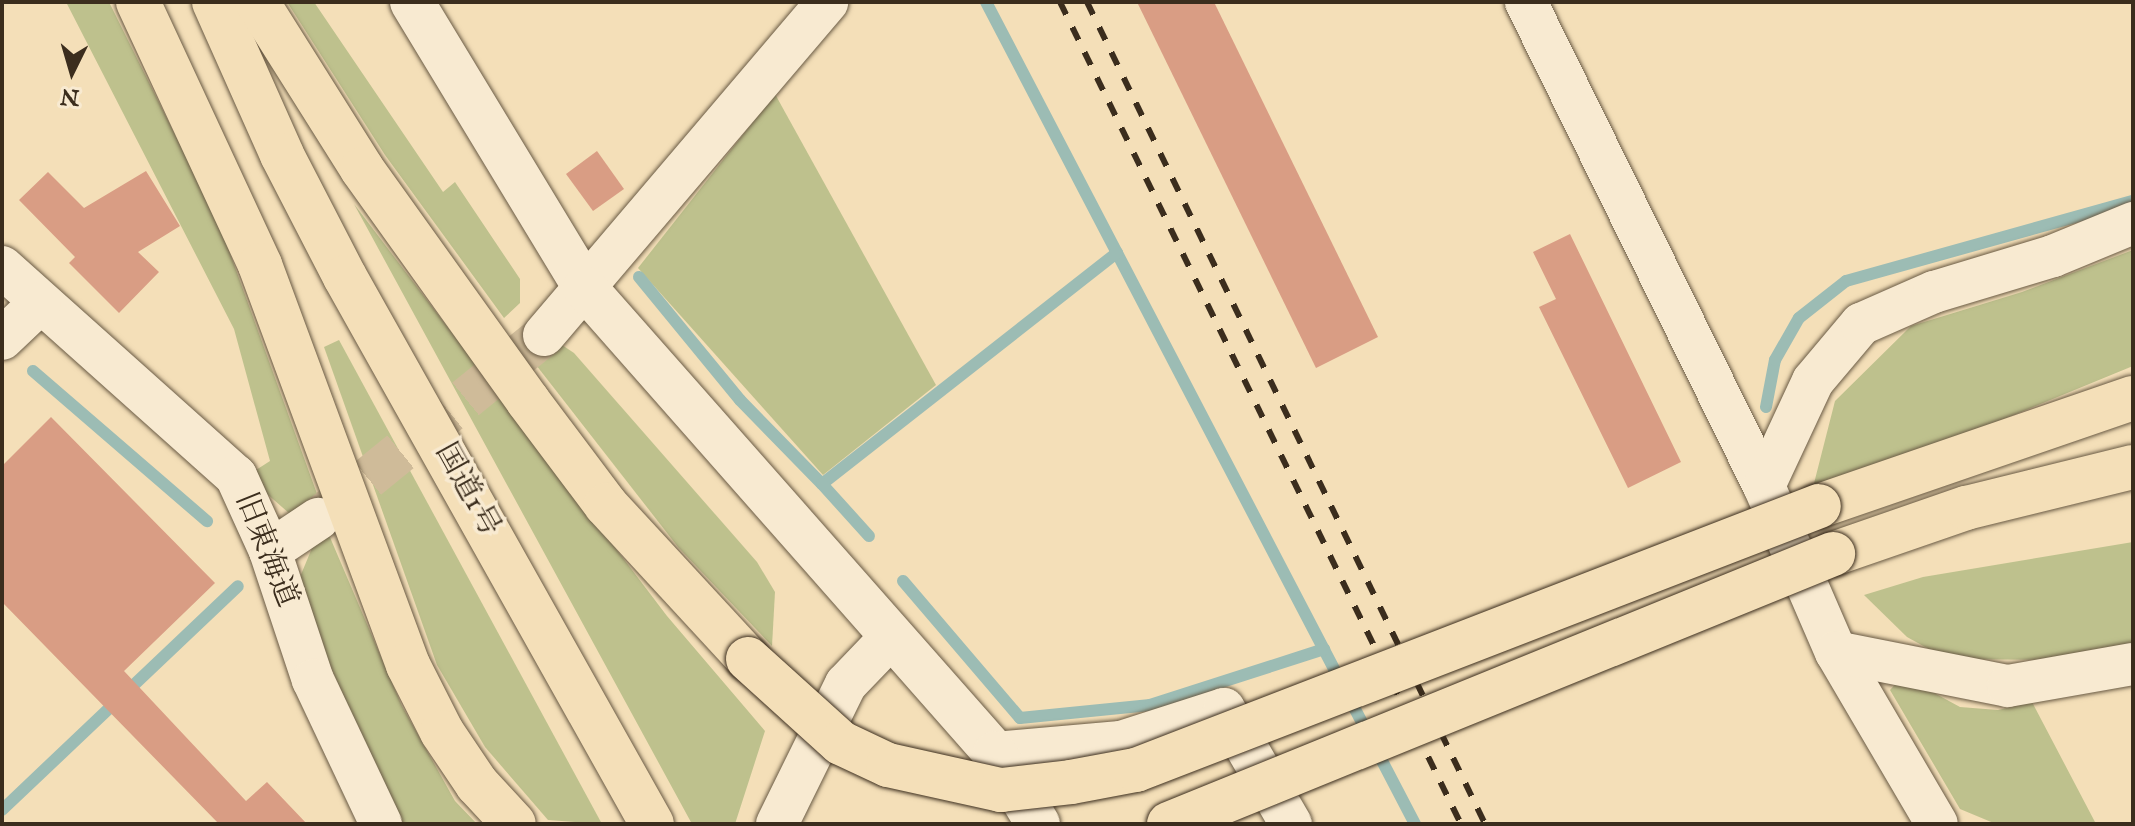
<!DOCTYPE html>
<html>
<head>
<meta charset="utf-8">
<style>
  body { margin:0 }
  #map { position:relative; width:2135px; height:826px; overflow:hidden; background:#f4dfb8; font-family:"IM FELL English","Noto Serif JP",serif }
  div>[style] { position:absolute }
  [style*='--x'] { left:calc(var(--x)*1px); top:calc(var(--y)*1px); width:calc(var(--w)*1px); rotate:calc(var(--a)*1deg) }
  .green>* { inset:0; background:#bec18d }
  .stream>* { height:12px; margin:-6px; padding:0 6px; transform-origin:6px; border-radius:6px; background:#9cbcb4 }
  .building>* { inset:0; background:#d99d84 }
  .street-tunnel>* { height:42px; margin-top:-21px; transform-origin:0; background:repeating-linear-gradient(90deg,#cfbb99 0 42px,transparent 0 63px) }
  .roads { filter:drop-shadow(0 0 2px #695a44) drop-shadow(0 0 2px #695a44) }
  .street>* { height:42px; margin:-21px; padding:0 21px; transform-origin:21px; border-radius:21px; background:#f8ead1 }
  .secondary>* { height:44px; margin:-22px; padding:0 22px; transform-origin:22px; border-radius:22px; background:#f8ead1 }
  .highway>* { height:44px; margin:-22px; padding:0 22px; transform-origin:22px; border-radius:22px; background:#f4dfb8 }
  .rail>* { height:6px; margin-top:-3px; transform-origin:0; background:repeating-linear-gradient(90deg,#3b2d1d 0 14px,transparent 0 28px) }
  .bridges { filter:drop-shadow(0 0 2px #3b2d1d) drop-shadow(0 0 2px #3b2d1d) }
  .highway-bridge>* { height:44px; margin:-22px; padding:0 22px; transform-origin:22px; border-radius:22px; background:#f4dfb8 }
  span { translate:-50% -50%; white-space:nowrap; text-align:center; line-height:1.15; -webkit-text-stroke:7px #f8ead1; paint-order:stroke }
  .street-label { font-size:30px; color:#3b2d1d }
  .frame { position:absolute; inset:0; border:4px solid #3b2d1d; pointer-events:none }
  .north { position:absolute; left:32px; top:32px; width:80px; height:80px; -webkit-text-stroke:6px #f8ead1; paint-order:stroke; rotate:185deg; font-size:22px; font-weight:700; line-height:32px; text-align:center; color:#3b2d1d }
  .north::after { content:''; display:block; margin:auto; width:28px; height:36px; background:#3b2d1d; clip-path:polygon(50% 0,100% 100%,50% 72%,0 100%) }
</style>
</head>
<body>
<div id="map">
  <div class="green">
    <i style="clip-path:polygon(66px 2px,109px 2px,219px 223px,320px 502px,290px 514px,266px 493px,256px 470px,270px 461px,234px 329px)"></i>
    <i style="clip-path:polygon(287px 2px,314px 2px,443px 192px,455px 182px,520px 279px,520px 303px,504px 318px,385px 155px)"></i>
    <i style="clip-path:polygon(775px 94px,936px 385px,823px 475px,638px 268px)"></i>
    <i style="clip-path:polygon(354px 204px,667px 616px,765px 731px,735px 824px,692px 824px)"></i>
    <i style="clip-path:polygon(2133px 250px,2133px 366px,1810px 499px,1835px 401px,1911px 326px,2022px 292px)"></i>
    <i style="clip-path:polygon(528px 336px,556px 341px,574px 353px,757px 562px,775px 592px,772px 646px,678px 547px,522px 347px)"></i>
    <i style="clip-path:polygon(339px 340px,602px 824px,548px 820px,485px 747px,437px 665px,324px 347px)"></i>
    <i style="clip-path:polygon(329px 535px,402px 706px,455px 801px,477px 824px,399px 824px,303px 603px,300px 577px,312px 548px)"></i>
    <i style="clip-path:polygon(2133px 542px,2133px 647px,2076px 660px,1947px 659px,1907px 637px,1864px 595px,1923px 577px)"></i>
    <i style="clip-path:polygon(1903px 676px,1960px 707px,1998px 710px,2032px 702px,2095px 822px,1996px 824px,1960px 809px,1890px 690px)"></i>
  </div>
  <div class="stream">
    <i style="--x:986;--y:2;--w:927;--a:62.44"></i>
    <i style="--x:639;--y:277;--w:159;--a:50.6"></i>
    <i style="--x:740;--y:400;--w:117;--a:45.7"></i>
    <i style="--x:822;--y:484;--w:375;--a:-38.1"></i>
    <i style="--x:33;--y:371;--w:230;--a:40.8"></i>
    <i style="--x:1766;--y:407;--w:48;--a:-79.2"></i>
    <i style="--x:1775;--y:360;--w:48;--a:-60.3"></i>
    <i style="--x:1799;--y:318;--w:60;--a:-38.2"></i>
    <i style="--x:1846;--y:281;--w:298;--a:-15.6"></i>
    <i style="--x:822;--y:484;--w:70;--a:47.9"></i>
    <i style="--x:903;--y:581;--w:180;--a:49.5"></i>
    <i style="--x:1020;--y:718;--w:131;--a:-5.7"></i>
    <i style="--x:1150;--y:705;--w:183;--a:-17.8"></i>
    <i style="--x:2;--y:810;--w:325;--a:-43.5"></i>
  </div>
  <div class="building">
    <i style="clip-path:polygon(1137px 2px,1214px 2px,1378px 337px,1316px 368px)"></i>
    <i style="clip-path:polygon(597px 151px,624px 189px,593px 211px,566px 174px)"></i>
    <i style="clip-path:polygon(146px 171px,180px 226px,138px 252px,159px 272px,119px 313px,69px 263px,75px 257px,19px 200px,48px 172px,84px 208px)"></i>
    <i style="clip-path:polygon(1570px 234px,1681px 462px,1628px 488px,1539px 307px,1556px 299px,1533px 252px)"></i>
    <i style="clip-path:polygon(51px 417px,215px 583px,124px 671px,246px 801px,267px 782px,307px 824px,219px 824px,2px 602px,2px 466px)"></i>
  </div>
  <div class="street-tunnel">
    <i style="--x:319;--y:518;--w:290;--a:-39.1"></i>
  </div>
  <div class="roads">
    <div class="street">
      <i style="--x:1526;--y:2;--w:539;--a:63.82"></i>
      <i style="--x:1764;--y:486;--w:181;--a:66.6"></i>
      <i style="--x:1836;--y:652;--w:199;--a:59.6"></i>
      <i style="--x:2;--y:267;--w:314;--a:41.8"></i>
      <i style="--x:236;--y:476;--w:82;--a:65.6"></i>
      <i style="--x:270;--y:551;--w:136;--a:71.6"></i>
      <i style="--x:313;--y:680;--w:159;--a:64.7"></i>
      <i style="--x:544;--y:335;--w:437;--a:-49.6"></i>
      <i style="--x:2;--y:339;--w:52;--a:-43.5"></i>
      <i style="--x:1764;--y:486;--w:116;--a:-65"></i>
      <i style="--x:1813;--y:381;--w:75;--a:-49.9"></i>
      <i style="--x:1861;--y:324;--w:80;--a:-23.7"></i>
      <i style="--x:1934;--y:292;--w:124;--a:-16.8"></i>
      <i style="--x:2053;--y:256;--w:87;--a:-22.4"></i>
      <i style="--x:270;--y:551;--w:58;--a:-33.7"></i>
      <i style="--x:1836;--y:652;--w:175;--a:11.2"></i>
      <i style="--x:2008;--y:686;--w:127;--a:-10"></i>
      <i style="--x:995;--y:753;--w:126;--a:-5"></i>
      <i style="--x:1121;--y:742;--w:108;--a:-17.8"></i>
      <i style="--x:1224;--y:709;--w:133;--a:59.8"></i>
      <i style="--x:777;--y:824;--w:156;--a:-63.8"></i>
      <i style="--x:846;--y:684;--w:66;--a:-46.2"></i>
    </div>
    <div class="secondary">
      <i style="--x:412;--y:2;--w:334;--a:58.8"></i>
      <i style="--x:585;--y:288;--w:620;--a:48.6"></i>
      <i style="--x:995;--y:753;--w:83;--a:58.8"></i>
    </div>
    <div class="highway">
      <i style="--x:138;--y:2;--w:290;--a:65.1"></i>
      <i style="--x:260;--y:265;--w:427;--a:69.7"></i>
      <i style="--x:408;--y:665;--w:75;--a:63.1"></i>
      <i style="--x:442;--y:732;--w:63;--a:56.1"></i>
      <i style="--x:477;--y:784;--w:54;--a:47.2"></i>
      <i style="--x:214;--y:2;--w:167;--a:66"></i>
      <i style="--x:282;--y:155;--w:137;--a:62.7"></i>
      <i style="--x:345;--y:277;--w:627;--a:60.7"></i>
      <i style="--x:257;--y:2;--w:197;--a:57.8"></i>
      <i style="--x:362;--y:169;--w:285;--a:54.4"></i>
      <i style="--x:528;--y:401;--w:130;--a:53.1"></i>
      <i style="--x:606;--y:505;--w:209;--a:47.3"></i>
      <i style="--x:1819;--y:506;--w:332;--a:-19"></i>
      <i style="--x:1833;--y:554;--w:141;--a:-19.1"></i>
      <i style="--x:1966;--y:508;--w:172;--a:-13.8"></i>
    </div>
  </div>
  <div class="rail">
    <i style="--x:1060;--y:2;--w:915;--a:64"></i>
    <i style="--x:1087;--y:2;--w:913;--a:64.16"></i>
  </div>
  <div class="bridges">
    <div class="highway-bridge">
      <i style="--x:748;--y:659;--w:125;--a:42.1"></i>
      <i style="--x:841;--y:743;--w:52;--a:25.1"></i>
      <i style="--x:888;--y:765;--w:116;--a:12.5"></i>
      <i style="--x:1001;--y:790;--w:70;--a:-6.5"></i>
      <i style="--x:1071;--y:782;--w:66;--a:-10.5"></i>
      <i style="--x:1136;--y:770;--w:732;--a:-21.13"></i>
      <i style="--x:1169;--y:824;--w:717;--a:-22.13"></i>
    </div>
  </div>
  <div class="street-label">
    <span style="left:467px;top:490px;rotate:61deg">国道1号</span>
    <span style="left:266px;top:550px;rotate:68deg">旧東海道</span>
  </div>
  <div class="frame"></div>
  <div class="north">N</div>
</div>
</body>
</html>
